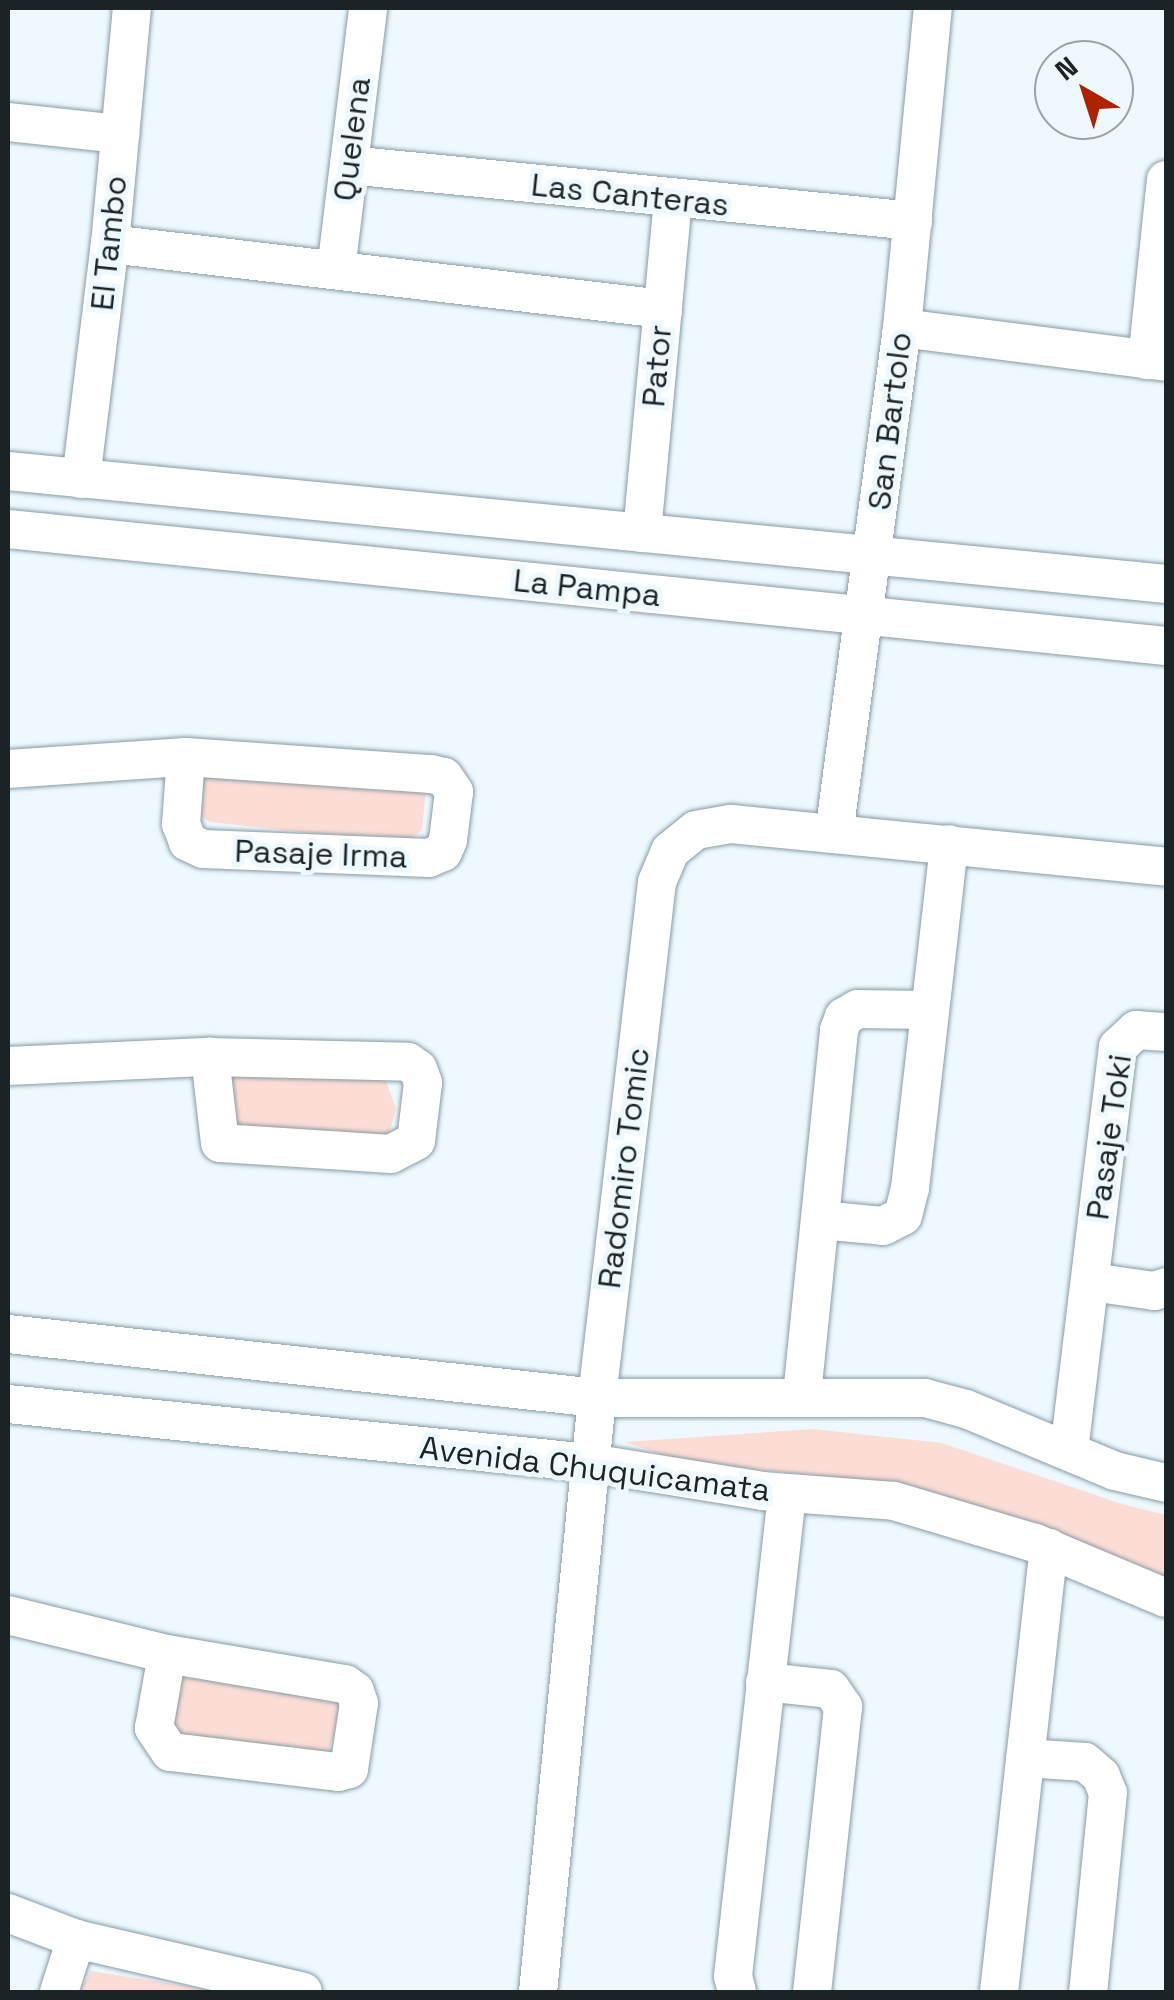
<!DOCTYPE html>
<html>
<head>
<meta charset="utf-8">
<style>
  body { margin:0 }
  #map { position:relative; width:1174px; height:2000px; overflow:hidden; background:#edf9ff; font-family:"Space Grotesk",sans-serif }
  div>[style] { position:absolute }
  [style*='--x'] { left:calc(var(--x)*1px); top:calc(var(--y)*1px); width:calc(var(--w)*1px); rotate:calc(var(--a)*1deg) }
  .green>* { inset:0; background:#fcddd6 }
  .roads { filter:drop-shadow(0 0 2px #899ba4) drop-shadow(0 0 2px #899ba4) }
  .minor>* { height:38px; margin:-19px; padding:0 19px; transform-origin:19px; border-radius:19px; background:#fff }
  span { translate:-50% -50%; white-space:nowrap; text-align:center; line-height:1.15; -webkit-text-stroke:10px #edf9ff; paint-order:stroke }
  .street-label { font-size:32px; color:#1c2326 }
  .frame { position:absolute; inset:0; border:10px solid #1c2326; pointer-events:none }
  .north { position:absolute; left:1034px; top:40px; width:100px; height:100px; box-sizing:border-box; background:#edf9ff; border:2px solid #99a3a8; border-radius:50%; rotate:321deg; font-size:28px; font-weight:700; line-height:40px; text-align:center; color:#1c2326 }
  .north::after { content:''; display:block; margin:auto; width:35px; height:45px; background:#af2200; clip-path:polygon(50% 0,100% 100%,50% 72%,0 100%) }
</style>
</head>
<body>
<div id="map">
  <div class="green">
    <i style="clip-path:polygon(200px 775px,426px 789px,422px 830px,404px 843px,210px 822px,192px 811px)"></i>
    <i style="clip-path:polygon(230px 1074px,384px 1075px,396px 1109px,387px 1140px,246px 1135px,225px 1117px)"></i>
    <i style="clip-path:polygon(814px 1429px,942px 1443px,1122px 1504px,1166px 1515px,1166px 1583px,886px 1483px,681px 1461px,625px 1442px)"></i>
    <i style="clip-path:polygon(176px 1675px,324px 1694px,342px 1708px,327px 1757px,177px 1736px,165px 1722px)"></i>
    <i style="clip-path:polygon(91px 1971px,223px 1992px,79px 1992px)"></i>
  </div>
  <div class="roads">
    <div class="minor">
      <i style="--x:8;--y:122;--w:113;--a:6.1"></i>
      <i style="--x:349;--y:165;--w:567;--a:5.67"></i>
      <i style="--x:110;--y:244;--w:557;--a:6.7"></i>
      <i style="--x:336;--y:270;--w:264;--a:-83"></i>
      <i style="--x:902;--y:328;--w:266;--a:7.3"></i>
      <i style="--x:1147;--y:360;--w:181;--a:-84"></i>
      <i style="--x:8;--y:471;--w:1164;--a:5.57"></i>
      <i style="--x:81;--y:479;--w:237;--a:-83"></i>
      <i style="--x:110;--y:244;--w:237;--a:-84.7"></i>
      <i style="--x:8;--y:529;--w:1164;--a:5.77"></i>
      <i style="--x:642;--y:533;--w:334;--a:-84.7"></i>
      <i style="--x:8;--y:769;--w:178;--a:-3.9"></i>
      <i style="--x:186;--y:757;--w:246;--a:4"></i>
      <i style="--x:431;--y:774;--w:13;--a:13"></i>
      <i style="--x:444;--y:777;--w:18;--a:56"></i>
      <i style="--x:454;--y:792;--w:48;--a:97.1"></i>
      <i style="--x:448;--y:840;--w:13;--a:113"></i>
      <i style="--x:443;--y:852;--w:15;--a:157"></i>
      <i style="--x:429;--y:858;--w:226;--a:-177.7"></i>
      <i style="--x:203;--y:849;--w:17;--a:-155"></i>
      <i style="--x:188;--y:842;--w:19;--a:-111"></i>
      <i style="--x:181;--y:824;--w:67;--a:-85.7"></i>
      <i style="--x:834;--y:834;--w:511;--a:-82.35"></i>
      <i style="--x:902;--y:328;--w:321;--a:-84.5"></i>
      <i style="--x:8;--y:1066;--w:202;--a:-2.6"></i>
      <i style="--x:210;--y:1057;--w:198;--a:1.4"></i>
      <i style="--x:408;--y:1062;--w:12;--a:35"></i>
      <i style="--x:418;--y:1069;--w:15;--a:70"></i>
      <i style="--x:423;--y:1083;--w:58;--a:96.9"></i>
      <i style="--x:416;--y:1141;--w:28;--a:153"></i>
      <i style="--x:391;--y:1154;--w:171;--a:-176.3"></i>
      <i style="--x:220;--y:1143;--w:87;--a:-96.6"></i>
      <i style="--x:820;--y:1220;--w:63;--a:5.4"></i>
      <i style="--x:883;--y:1226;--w:22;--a:-27"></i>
      <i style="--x:903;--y:1216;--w:29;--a:-76"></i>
      <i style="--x:910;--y:1188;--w:346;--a:-83.5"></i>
      <i style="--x:1091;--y:1282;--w:64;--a:8.1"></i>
      <i style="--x:1154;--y:1291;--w:13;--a:-18"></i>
      <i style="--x:8;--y:1334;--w:592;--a:6.2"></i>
      <i style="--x:597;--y:1398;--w:328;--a:0"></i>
      <i style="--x:925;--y:1398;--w:42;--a:15"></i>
      <i style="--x:966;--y:1409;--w:161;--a:22.6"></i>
      <i style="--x:1115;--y:1471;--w:52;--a:13.2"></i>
      <i style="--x:802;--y:1395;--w:367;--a:-84.2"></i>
      <i style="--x:839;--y:1030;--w:14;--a:-69"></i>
      <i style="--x:844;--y:1017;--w:16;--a:-30"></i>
      <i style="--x:858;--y:1009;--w:70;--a:0.8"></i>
      <i style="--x:8;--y:1404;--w:585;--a:5.79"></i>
      <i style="--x:590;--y:1463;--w:174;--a:9.2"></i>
      <i style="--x:762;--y:1491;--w:132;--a:4.3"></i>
      <i style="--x:894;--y:1501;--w:147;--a:16.6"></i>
      <i style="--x:1035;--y:1543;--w:142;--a:22.8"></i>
      <i style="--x:1069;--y:1451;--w:407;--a:-83.1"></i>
      <i style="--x:1118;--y:1047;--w:25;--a:-43"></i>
      <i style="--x:1136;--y:1030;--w:30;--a:4"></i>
      <i style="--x:8;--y:1615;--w:164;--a:13.8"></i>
      <i style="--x:167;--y:1654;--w:181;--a:9.6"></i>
      <i style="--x:345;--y:1684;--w:12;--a:35"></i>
      <i style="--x:355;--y:1691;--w:13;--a:72"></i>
      <i style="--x:359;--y:1703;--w:67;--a:98.6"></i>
      <i style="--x:349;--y:1769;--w:11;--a:165"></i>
      <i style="--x:338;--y:1772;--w:169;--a:-173.2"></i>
      <i style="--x:170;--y:1752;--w:29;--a:-124"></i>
      <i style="--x:154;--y:1728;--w:75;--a:-80"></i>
      <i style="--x:765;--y:1682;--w:66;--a:6.1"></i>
      <i style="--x:831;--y:1689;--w:22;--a:56"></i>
      <i style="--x:843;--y:1707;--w:287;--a:96.2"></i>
      <i style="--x:1025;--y:1758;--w:60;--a:3.8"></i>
      <i style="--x:1085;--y:1762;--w:21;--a:41"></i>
      <i style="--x:1101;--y:1776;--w:18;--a:68"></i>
      <i style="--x:1108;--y:1793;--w:200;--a:95.7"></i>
      <i style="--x:8;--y:1913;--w:73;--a:20.9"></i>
      <i style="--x:76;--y:1939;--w:233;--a:13.1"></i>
      <i style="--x:59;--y:1992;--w:56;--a:-72.2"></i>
      <i style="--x:538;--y:1992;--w:597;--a:-84.33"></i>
      <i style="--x:597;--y:1398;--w:519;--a:-83.37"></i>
      <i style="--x:657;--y:882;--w:34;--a:-67"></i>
      <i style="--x:670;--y:851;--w:33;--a:-39"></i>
      <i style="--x:696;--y:830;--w:36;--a:-10"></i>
      <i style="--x:731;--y:824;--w:437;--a:5.6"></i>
      <i style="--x:737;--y:1992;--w:16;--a:-104"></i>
      <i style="--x:733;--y:1976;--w:486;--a:-83.6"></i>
      <i style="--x:999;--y:1992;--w:447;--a:-83.6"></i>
    </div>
  </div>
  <div class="street-label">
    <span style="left:352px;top:139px;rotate:-83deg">Quelena</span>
    <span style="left:630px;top:195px;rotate:6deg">Las Canteras</span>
    <span style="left:109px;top:243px;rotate:-84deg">El Tambo</span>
    <span style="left:657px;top:366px;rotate:-85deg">Pator</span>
    <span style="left:890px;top:421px;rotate:-83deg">San Bartolo</span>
    <span style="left:587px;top:588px;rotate:6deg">La Pampa</span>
    <span style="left:321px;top:854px;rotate:2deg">Pasaje Irma</span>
    <span style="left:1109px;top:1137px;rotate:-82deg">Pasaje Toki</span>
    <span style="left:624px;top:1168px;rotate:-83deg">Radomiro Tomic</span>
    <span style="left:595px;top:1469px;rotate:7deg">Avenida Chuquicamata</span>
  </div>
  <div class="frame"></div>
  <div class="north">N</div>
</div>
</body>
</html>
